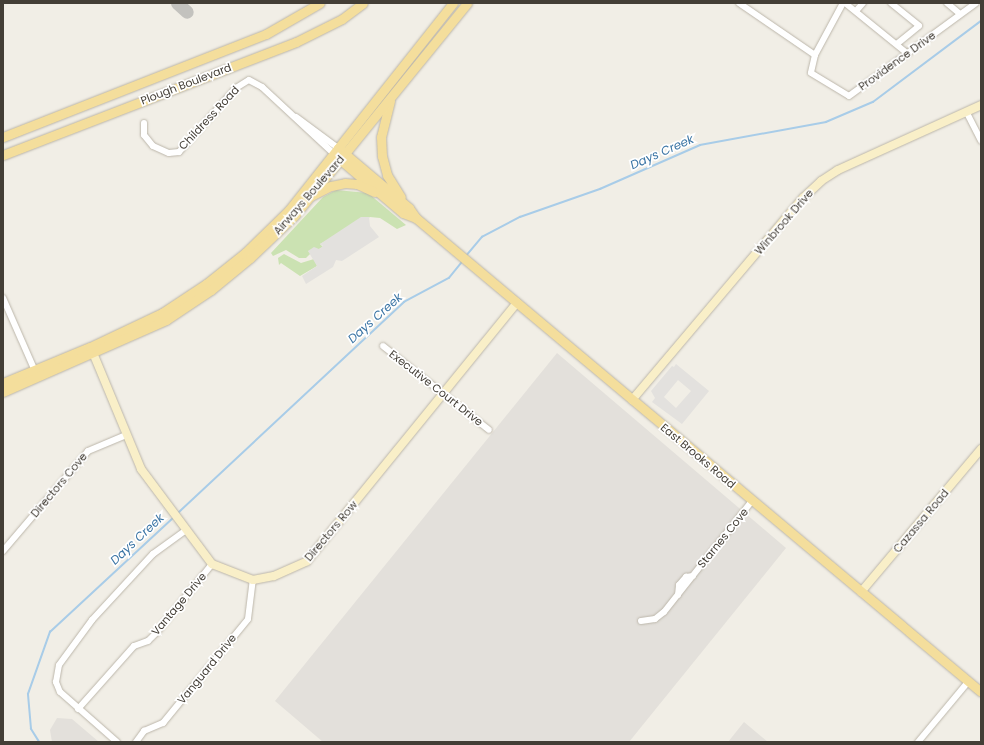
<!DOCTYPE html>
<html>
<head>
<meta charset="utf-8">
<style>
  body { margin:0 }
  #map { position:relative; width:984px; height:745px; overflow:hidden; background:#f1eee6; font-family:Poppins,sans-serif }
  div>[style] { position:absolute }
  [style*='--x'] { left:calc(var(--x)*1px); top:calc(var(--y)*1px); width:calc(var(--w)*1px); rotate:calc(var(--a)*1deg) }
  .industrial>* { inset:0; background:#e3e0db }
  .green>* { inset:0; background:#cbe2b2 }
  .parking>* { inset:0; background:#e3e1de }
  .stream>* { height:1.5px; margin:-0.75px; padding:0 0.75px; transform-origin:0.75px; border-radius:0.75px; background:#a8cce8 }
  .taxiway>* { height:13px; margin:-6.5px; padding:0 6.5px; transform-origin:6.5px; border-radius:6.5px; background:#c3c2be }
  .roads { filter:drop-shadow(0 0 1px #bcb6aa) drop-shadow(0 0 1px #bcb6aa) }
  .street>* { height:6px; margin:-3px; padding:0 3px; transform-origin:3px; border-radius:3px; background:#fff }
  .secondary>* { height:8px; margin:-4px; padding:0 4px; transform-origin:4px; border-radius:4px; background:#f9efc8 }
  .primary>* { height:9px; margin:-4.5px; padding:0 4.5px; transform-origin:4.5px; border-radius:4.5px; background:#f4de9c }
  span { translate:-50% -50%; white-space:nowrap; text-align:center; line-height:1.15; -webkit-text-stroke:3.5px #fff; paint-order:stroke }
  .street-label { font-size:11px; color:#433e36 }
  .water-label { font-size:12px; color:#3a74a4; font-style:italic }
  .frame { position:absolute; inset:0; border:4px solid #433e36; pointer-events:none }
</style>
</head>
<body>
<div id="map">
  <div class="industrial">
    <i style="clip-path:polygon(557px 353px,786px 548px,629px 742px,323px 742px,275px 701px)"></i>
    <i style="clip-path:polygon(57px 718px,72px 719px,99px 742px,52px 742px,50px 730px)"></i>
    <i style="clip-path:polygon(744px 722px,768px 742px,728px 742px)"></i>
  </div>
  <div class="green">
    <i style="clip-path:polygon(336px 190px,368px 193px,406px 225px,397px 229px,380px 218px,370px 217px,320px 244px,323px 247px,319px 249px,308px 251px,311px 253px,306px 258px,299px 258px,286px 250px,273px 256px,271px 253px,323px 197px)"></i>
    <i style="clip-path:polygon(284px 254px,301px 263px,314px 259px,317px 266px,300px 276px,281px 263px,279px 265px,278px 258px)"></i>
  </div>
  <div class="parking">
    <i style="clip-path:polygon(361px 217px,369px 217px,370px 226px,379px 237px,342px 261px,336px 260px,333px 267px,306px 284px,302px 276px,317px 266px,308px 251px,314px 247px,319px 249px,323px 246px,320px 244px)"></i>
    <i style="clip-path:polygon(evenodd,676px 364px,709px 391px,682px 424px,652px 402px,655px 398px,651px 391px,672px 366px,674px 367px,676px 364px,678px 380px,691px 391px,676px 408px,664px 397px,678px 380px)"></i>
  </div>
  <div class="stream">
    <i style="--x:466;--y:256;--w:25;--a:-50"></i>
    <i style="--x:482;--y:237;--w:43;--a:-27.8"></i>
    <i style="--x:520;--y:217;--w:85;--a:-19.3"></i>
    <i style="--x:600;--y:189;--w:109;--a:-23.7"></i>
    <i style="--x:700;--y:145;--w:128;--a:-10.3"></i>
    <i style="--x:826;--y:122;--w:51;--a:-23.1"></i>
    <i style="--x:873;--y:102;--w:135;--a:-36.9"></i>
    <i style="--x:178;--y:513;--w:309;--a:-43"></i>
    <i style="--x:404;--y:302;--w:51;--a:-28.1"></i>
    <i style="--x:449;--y:278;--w:22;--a:-51"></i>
    <i style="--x:39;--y:742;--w:15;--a:-122"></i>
    <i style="--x:31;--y:729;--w:35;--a:-95"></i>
    <i style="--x:28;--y:694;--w:66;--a:-70.5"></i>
    <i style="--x:50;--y:632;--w:169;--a:-42.8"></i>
  </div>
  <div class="taxiway">
    <i style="--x:177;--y:3;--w:13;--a:42"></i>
  </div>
  <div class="roads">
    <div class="street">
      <i style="--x:739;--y:3;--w:92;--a:34.4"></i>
      <i style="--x:843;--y:3;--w:59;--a:118.3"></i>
      <i style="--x:815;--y:55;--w:18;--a:103"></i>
      <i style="--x:811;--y:73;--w:44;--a:31.2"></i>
      <i style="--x:849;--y:96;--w:157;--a:-36.2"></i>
      <i style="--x:845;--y:3;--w:81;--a:39"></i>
      <i style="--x:891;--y:3;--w:36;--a:39"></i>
      <i style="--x:919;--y:26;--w:28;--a:141"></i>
      <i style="--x:947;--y:3;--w:17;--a:40"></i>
      <i style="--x:856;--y:11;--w:11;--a:-49"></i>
      <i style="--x:967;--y:113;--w:31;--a:63"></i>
      <i style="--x:296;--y:117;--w:52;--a:36.4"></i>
      <i style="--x:144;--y:123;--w:12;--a:90"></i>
      <i style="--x:144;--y:135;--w:14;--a:51"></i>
      <i style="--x:153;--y:146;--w:17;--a:24"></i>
      <i style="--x:169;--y:153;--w:10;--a:-6"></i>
      <i style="--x:179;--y:152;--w:86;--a:-48.3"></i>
      <i style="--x:236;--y:88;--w:15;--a:-32"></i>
      <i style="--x:249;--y:80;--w:15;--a:28"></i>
      <i style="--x:262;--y:87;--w:97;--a:42.9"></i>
      <i style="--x:3;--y:298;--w:82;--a:66.3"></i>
      <i style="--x:383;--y:346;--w:135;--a:38.4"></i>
      <i style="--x:3;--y:551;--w:131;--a:-49.6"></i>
      <i style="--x:88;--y:451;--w:41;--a:-22.8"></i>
      <i style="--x:678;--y:595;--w:10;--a:-84"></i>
      <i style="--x:679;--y:585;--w:11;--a:-49"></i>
      <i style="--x:686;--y:577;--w:7;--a:-8"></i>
      <i style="--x:641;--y:621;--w:14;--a:-8"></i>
      <i style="--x:655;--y:619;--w:11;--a:-38"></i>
      <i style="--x:664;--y:612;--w:142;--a:-51.6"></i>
      <i style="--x:78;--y:709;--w:84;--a:-48.4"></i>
      <i style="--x:134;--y:646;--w:15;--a:-20"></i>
      <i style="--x:148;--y:641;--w:13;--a:-45"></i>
      <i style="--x:157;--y:632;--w:87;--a:-51"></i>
      <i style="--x:117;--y:742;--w:76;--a:-138.7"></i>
      <i style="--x:60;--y:692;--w:11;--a:-112"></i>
      <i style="--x:56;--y:682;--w:17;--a:-80"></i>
      <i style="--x:59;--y:665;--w:56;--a:-53.7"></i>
      <i style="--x:92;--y:620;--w:90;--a:-47.3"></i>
      <i style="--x:153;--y:554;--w:39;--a:-36"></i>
      <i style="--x:136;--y:742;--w:14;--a:-54"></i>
      <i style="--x:144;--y:731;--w:21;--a:-23"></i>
      <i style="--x:163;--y:723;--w:134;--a:-50.7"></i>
      <i style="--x:248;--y:619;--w:39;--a:-83"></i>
      <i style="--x:918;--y:742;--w:78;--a:-50.2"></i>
    </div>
    <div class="secondary">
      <i style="--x:91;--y:348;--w:131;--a:67.5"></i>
      <i style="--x:141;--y:469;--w:119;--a:53.2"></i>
      <i style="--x:212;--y:564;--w:44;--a:21.3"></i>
      <i style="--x:253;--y:580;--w:21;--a:-11"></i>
      <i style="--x:274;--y:576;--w:36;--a:-24"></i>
      <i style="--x:307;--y:561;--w:333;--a:-50.9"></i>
      <i style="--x:632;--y:400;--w:265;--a:-49.8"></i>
      <i style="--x:803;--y:198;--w:25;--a:-43"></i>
      <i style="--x:821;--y:181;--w:20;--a:-33"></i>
      <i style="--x:838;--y:170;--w:157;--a:-24.4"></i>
      <i style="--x:861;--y:592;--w:187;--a:-50"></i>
    </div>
    <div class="primary">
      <i style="--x:390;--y:101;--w:37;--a:104"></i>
      <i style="--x:381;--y:137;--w:19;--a:87"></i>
      <i style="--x:382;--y:156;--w:20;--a:75"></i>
      <i style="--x:387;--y:175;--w:26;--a:58"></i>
      <i style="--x:3;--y:137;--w:282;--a:-21.4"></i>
      <i style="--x:266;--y:34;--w:62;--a:-29.9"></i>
      <i style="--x:338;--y:148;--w:93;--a:40.2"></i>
      <i style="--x:409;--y:208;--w:12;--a:55"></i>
      <i style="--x:416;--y:218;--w:737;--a:39.99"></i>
      <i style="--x:3;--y:155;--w:314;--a:-21.1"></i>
      <i style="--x:296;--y:42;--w:51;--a:-26.6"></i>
      <i style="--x:342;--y:19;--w:26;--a:-37"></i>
      <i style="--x:336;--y:156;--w:88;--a:40.4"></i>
      <i style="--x:403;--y:213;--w:14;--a:21"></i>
      <i style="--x:311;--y:196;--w:22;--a:-27"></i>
      <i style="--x:331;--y:186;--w:14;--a:-12"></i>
      <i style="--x:345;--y:183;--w:12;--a:5"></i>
      <i style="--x:357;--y:184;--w:19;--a:25"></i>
      <i style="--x:3;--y:383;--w:94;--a:-22.5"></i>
      <i style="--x:90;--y:347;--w:80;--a:-25.3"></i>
      <i style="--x:162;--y:313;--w:53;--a:-33.4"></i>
      <i style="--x:206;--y:284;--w:50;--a:-38.5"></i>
      <i style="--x:245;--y:253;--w:62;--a:-44.3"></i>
      <i style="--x:289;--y:210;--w:264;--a:-51.6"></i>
      <i style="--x:3;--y:392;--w:178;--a:-23.8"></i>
      <i style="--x:166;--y:320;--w:54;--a:-33.7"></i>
      <i style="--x:211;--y:290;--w:50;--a:-39.4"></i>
      <i style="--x:250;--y:258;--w:62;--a:-43.7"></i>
      <i style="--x:295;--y:215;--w:273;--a:-50.9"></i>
    </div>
  </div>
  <div class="street-label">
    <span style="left:897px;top:61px;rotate:-36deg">Providence Drive</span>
    <span style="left:186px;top:84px;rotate:-21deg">Plough Boulevard</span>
    <span style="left:209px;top:118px;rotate:-47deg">Childress Road</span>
    <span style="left:309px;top:195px;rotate:-49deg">Airways Boulevard</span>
    <span style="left:784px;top:222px;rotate:-49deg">Winbrook Drive</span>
    <span style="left:436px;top:388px;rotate:38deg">Executive Court Drive</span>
    <span style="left:698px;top:456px;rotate:40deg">East Brooks Road</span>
    <span style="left:59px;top:485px;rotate:-50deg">Directors Cove</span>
    <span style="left:921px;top:521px;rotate:-50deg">Cazassa Road</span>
    <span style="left:331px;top:531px;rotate:-50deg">Directors Row</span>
    <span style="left:723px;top:538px;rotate:-51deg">Starnes Cove</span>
    <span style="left:179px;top:604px;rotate:-50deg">Vantage Drive</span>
    <span style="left:207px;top:669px;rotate:-51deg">Vanguard Drive</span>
  </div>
  <div class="water-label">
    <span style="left:662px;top:152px;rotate:-24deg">Days Creek</span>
    <span style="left:375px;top:318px;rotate:-42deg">Days Creek</span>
    <span style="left:137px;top:539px;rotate:-43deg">Days Creek</span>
  </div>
  <div class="frame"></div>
</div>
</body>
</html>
